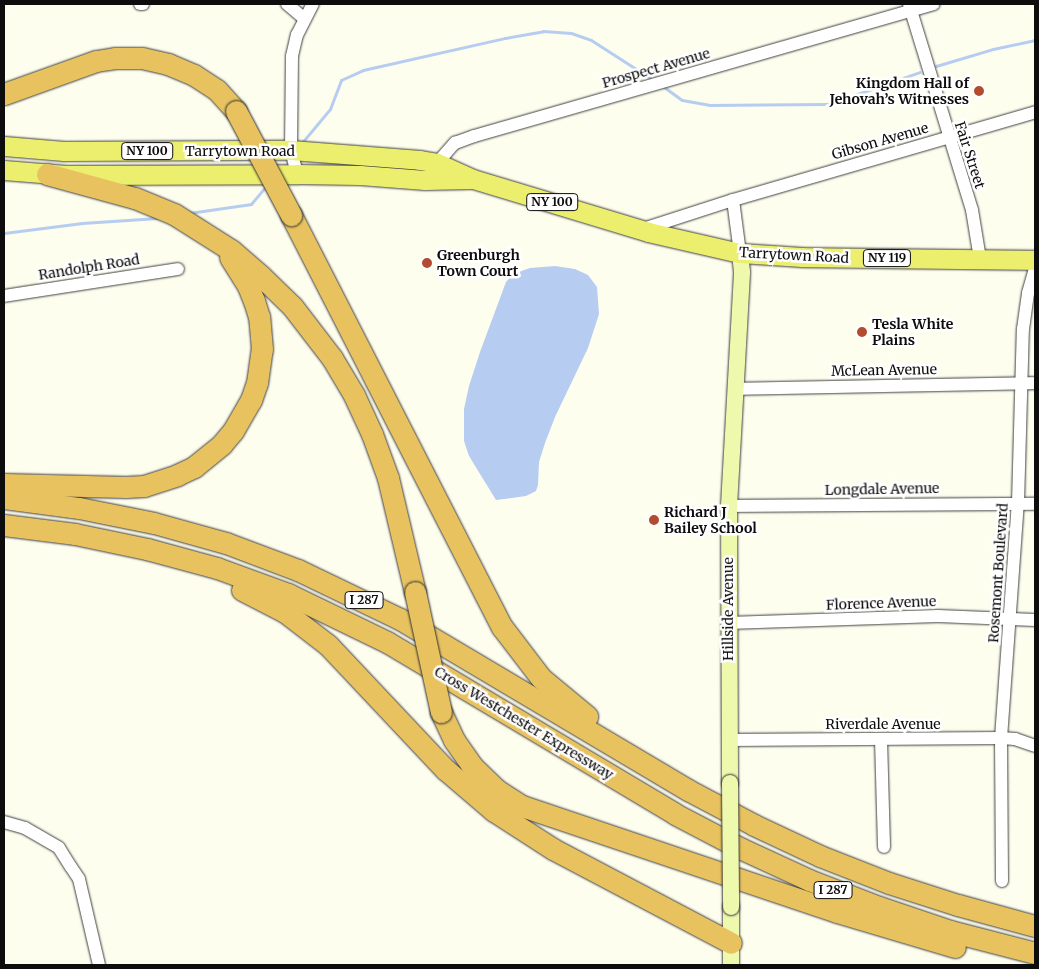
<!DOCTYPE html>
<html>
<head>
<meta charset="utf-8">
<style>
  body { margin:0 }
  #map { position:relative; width:1039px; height:969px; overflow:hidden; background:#fdfeee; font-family:Merriweather,serif }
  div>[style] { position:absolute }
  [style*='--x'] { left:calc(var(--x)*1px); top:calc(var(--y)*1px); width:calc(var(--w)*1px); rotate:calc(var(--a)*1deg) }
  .water>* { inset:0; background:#b6ccf1 }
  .stream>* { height:3px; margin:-1.5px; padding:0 1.5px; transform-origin:1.5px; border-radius:1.5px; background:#b6ccf1 }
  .roads { filter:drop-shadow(0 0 1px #404040) drop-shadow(0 0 1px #404040) }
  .minor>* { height:12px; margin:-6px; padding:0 6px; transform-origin:6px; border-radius:6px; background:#fff }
  .secondary>* { height:16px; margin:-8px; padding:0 8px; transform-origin:8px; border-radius:8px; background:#eef9ae }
  .primary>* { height:19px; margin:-9.5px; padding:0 9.5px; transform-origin:9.5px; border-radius:9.5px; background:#ecee6d }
  .motorway>* { height:21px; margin:-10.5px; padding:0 10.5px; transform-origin:10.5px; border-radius:10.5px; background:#e9c260 }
  .bridges { filter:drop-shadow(0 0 1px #2f2f2f) drop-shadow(0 0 1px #2f2f2f) }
  .secondary-bridge>* { height:16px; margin:-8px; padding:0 8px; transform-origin:8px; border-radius:8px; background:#eef9ae }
  .motorway-bridge>* { height:21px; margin:-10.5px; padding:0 10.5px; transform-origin:10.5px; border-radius:10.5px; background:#e9c260 }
  .dots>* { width:14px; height:14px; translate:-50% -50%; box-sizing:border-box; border:2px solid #fff; border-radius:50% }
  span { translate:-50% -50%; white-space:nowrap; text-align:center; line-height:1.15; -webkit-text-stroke:5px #fff; paint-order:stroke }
  .shield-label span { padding:1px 4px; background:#fff; border:1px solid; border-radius:4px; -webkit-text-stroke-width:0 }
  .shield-label { font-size:12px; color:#0d0d0d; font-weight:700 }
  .street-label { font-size:14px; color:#0d0d0d }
  .poi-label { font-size:14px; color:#0d0d0d; font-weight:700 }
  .right { translate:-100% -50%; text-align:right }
  .left { translate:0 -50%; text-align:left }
  .frame { position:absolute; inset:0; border:5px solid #0d0d0d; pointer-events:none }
</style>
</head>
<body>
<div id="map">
  <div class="water">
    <i style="clip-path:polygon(555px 266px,575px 269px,588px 275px,597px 287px,599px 314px,588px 348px,555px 417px,545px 443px,539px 462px,538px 485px,536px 491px,526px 496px,496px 500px,469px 456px,464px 441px,464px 409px,469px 386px,480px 352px,506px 282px,513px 274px,530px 268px)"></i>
  </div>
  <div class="stream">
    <i style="--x:936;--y:66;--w:59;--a:-16.6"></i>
    <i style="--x:993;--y:49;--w:43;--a:-12.1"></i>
    <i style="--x:664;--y:87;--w:22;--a:36"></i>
    <i style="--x:682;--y:100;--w:27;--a:10"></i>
    <i style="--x:709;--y:105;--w:120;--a:-0.5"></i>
    <i style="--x:829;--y:104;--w:96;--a:-19.4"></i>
    <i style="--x:300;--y:145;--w:47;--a:-50.2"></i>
    <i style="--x:330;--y:109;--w:31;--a:-69"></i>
    <i style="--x:341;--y:80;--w:24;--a:-24"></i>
    <i style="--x:363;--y:70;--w:146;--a:-12.7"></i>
    <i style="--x:505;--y:38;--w:39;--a:-10"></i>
    <i style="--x:543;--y:31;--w:28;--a:4"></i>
    <i style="--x:571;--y:33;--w:21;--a:19"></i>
    <i style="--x:591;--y:40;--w:74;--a:32.8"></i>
    <i style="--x:189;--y:213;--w:63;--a:-8.3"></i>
    <i style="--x:251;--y:204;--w:23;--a:-50"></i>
    <i style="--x:4;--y:233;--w:79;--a:-7.3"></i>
    <i style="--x:82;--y:223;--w:76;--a:-3.8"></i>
  </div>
  <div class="roads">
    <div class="minor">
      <i style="--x:140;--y:4;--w:3;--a:0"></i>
      <i style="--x:287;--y:4;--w:23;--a:40"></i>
      <i style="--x:909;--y:4;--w:215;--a:73"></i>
      <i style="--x:972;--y:210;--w:50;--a:80.7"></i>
      <i style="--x:432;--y:169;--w:35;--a:-49"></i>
      <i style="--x:455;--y:143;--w:20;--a:-20"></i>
      <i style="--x:474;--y:136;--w:478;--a:-16"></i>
      <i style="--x:297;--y:174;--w:25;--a:-104"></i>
      <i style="--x:291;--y:150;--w:94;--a:-89.4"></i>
      <i style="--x:292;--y:56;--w:22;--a:-77"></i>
      <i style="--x:297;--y:35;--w:35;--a:-63"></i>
      <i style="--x:733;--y:200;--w:53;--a:82.5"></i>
      <i style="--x:640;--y:230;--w:98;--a:-17.9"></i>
      <i style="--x:733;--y:200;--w:315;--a:-16.2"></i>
      <i style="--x:4;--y:296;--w:176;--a:-8.8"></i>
      <i style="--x:734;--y:389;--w:301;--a:-1.1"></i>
      <i style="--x:729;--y:506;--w:306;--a:-0.4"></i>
      <i style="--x:728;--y:623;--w:210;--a:-1.9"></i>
      <i style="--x:938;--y:616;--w:97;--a:2.4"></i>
      <i style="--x:881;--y:739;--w:108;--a:88.4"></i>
      <i style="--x:729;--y:740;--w:272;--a:-0.4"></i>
      <i style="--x:1001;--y:738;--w:14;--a:4"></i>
      <i style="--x:1015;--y:739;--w:21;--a:19"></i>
      <i style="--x:4;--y:822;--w:22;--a:16"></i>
      <i style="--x:25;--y:828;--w:39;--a:30"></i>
      <i style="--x:59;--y:848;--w:22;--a:58"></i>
      <i style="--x:71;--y:867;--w:14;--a:56"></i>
      <i style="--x:79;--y:879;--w:88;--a:76.9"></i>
      <i style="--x:1002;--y:881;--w:143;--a:-90.4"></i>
      <i style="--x:1001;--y:738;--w:236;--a:-85.9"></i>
      <i style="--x:1018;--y:503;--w:174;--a:-88.4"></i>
      <i style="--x:1023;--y:329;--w:36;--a:-82"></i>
      <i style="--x:1028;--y:293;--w:25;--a:-74"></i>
    </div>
    <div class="secondary">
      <i style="--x:730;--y:783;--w:277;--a:-90.2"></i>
      <i style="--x:729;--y:506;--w:234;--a:-86.8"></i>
      <i style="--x:742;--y:272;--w:19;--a:-96"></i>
      <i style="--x:731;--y:907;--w:58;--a:90"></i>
    </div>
    <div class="primary">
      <i style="--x:4;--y:146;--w:60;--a:4.8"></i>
      <i style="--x:64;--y:151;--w:227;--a:-0.3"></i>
      <i style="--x:291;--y:150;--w:129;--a:4.4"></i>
      <i style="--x:420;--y:160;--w:17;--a:10"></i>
      <i style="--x:437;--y:163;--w:39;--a:24"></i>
      <i style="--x:473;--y:179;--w:183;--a:16.8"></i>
      <i style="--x:648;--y:232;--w:94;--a:12.9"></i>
      <i style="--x:740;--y:253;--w:62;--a:3.7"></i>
      <i style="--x:802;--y:257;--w:233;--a:0.7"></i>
      <i style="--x:4;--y:170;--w:62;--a:4.6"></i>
      <i style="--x:66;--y:175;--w:231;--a:-0.2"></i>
      <i style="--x:297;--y:174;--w:63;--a:0.9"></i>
      <i style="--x:360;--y:175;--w:65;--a:4.4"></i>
      <i style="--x:425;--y:180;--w:45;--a:-1.3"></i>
    </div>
    <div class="motorway">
      <i style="--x:4;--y:94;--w:98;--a:-19.7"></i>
      <i style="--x:96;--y:61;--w:19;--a:-9"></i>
      <i style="--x:115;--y:58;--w:27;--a:0"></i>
      <i style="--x:142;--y:58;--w:27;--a:13"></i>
      <i style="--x:168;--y:64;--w:28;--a:23"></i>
      <i style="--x:194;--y:75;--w:27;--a:33"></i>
      <i style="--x:217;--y:90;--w:28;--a:48"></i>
      <i style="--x:47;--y:174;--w:91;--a:15.3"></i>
      <i style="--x:135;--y:198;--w:42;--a:22.3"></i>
      <i style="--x:174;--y:214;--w:67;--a:32.3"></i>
      <i style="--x:231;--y:250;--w:40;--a:41"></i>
      <i style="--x:261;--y:276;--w:43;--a:44.1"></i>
      <i style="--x:292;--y:306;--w:66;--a:52.4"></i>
      <i style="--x:332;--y:358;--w:43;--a:59.3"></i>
      <i style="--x:354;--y:395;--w:43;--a:65.2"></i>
      <i style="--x:372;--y:434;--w:47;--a:70"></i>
      <i style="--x:388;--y:478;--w:117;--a:76.7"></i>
      <i style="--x:291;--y:215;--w:463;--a:62.9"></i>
      <i style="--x:502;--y:627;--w:64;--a:52.6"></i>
      <i style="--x:541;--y:678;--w:60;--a:39.6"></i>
      <i style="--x:4;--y:484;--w:122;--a:1.4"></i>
      <i style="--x:126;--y:487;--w:18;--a:-3"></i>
      <i style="--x:144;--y:486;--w:35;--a:-18"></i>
      <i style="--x:177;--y:475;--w:19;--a:-25"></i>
      <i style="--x:194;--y:467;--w:36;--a:-39"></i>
      <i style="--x:222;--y:444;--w:17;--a:-50"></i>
      <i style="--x:233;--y:431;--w:36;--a:-60"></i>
      <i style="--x:251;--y:400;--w:18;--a:-71"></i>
      <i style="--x:257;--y:383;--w:34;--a:-82"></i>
      <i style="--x:262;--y:349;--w:32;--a:-95"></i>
      <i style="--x:259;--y:317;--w:17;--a:-107"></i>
      <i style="--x:254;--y:301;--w:16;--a:-112"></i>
      <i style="--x:248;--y:286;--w:34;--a:-122"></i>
      <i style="--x:4;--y:498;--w:76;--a:7.6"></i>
      <i style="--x:79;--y:508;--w:76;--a:11.3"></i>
      <i style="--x:154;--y:523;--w:75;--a:15.5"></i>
      <i style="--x:226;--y:543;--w:77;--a:20.6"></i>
      <i style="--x:298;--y:570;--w:113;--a:25.7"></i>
      <i style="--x:400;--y:619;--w:335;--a:30.7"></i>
      <i style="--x:688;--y:790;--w:75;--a:27.9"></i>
      <i style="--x:754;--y:825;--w:73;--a:25.2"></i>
      <i style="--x:820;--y:856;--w:74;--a:21.4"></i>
      <i style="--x:889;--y:883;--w:72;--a:17.7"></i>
      <i style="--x:958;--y:905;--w:80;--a:15.3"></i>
      <i style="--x:4;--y:525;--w:72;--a:7.2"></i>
      <i style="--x:75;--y:534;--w:74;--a:11.8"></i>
      <i style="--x:147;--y:549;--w:73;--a:15.2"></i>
      <i style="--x:217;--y:568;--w:76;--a:20.1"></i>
      <i style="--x:288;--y:594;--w:110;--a:25.9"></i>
      <i style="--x:387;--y:642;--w:335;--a:30.8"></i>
      <i style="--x:675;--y:814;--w:76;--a:27.6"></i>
      <i style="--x:742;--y:849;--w:74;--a:24.8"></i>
      <i style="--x:809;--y:880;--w:75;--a:21.1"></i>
      <i style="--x:879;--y:907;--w:75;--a:18.7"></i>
      <i style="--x:950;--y:931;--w:88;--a:14.5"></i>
      <i style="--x:242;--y:590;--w:48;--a:27.1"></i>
      <i style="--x:285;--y:612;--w:54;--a:37.5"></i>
      <i style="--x:328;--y:645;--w:172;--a:46.7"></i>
      <i style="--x:446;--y:770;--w:63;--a:40.5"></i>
      <i style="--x:494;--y:811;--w:70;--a:32.8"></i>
      <i style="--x:553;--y:849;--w:201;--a:27.8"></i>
      <i style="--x:441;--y:712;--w:31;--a:65"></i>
      <i style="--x:454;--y:740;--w:32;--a:55"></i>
      <i style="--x:472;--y:766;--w:35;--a:44"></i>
      <i style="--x:497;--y:790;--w:30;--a:33"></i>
      <i style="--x:522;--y:806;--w:332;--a:18.6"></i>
      <i style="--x:837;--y:912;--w:123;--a:16.5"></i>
    </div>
  </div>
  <div class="bridges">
    <div class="secondary-bridge">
      <i style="--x:730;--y:783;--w:124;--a:89.5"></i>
    </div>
    <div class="motorway-bridge">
      <i style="--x:236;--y:111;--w:118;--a:62.1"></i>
      <i style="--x:415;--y:592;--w:123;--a:77.8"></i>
    </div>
  </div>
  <div class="dots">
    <i style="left:979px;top:91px;background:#b24b2f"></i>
    <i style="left:427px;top:263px;background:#b24b2f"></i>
    <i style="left:862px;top:332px;background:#b24b2f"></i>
    <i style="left:654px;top:520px;background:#b24b2f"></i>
  </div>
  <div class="shield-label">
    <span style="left:147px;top:151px">NY 100</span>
    <span style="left:552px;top:202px">NY 100</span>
    <span style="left:887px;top:258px">NY 119</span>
    <span style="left:364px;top:600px">I 287</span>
    <span style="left:833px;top:890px">I 287</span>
  </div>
  <div class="street-label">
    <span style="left:656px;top:68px;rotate:-16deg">Prospect Avenue</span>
    <span style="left:880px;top:141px;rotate:-16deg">Gibson Avenue</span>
    <span style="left:240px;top:151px">Tarrytown Road</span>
    <span style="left:970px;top:155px;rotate:72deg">Fair Street</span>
    <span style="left:794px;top:255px;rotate:3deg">Tarrytown Road</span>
    <span style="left:89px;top:267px;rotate:-9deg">Randolph Road</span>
    <span style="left:884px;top:370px;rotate:-1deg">McLean Avenue</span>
    <span style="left:882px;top:489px;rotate:-1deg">Longdale Avenue</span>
    <span style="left:998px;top:573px;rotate:-86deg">Rosemont Boulevard</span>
    <span style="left:881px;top:603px;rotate:-2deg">Florence Avenue</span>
    <span style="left:728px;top:609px;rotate:-90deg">Hillside Avenue</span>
    <span style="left:524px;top:723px;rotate:31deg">Cross Westchester Expressway</span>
    <span style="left:883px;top:724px">Riverdale Avenue</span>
  </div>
  <div class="poi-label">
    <span class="right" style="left:969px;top:91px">Kingdom Hall of<br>Jehovah’s Witnesses</span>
    <span class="left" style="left:437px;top:263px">Greenburgh<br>Town Court</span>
    <span class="left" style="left:872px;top:332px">Tesla White<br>Plains</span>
    <span class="left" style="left:664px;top:520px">Richard J<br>Bailey School</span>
  </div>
  <div class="frame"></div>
</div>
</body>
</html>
